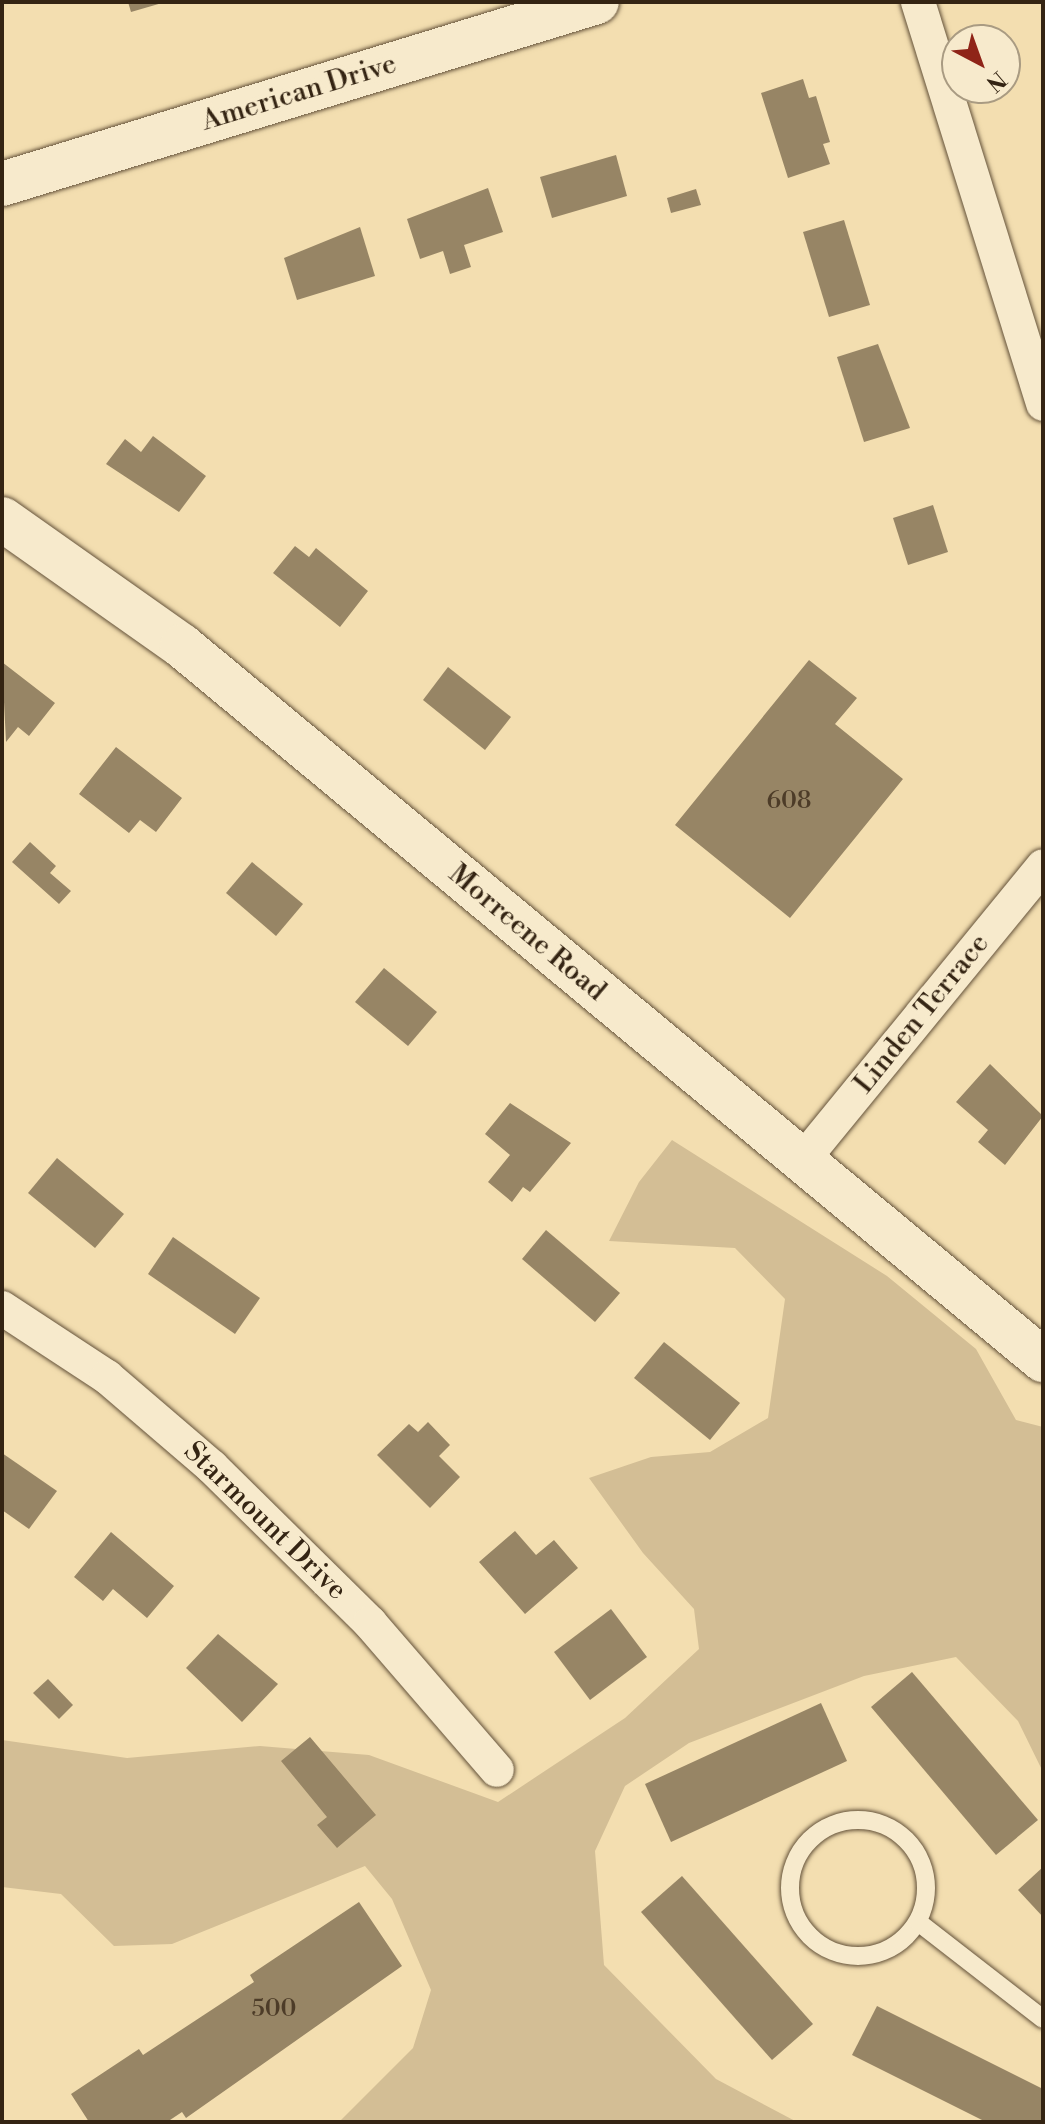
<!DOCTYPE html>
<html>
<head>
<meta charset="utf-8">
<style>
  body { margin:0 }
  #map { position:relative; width:1045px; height:2124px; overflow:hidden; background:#f3deb0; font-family:"Libre Bodoni",serif }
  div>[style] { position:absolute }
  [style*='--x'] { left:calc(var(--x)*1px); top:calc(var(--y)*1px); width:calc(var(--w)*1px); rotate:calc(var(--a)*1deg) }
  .green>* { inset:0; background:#d3be95 }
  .building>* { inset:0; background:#978565 }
  .roads { filter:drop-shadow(0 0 2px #64523a) drop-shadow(0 0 2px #64523a) }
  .service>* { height:18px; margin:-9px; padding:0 9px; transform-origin:9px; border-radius:9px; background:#f7eacc }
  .service>.ring { margin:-9px; padding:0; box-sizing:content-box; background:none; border:18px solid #f7eacc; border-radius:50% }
  .minor>* { height:34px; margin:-17px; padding:0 17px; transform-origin:17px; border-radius:17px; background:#f7eacc }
  .tertiary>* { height:44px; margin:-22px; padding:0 22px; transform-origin:22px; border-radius:22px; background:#f7eacc }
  span { translate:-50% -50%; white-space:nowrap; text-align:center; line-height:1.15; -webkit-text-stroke:7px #f7eacc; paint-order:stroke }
  .number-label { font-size:24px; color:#4d3c28 }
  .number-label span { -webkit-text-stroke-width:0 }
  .street-label { font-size:28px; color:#342413 }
  .frame { position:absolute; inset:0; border:4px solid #342413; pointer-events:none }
  .north { position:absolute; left:941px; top:24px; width:80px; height:80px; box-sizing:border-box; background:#f7eacc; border:2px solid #a99b82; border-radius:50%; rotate:139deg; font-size:22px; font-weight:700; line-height:32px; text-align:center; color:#342413 }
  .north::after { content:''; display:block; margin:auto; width:28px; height:36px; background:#8f2418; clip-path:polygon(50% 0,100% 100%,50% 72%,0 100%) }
</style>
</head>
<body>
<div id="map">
  <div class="green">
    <i style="clip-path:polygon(672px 1140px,887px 1276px,976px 1349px,1016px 1420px,1043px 1427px,1043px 1772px,1018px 1721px,956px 1657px,864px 1676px,689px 1743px,625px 1786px,595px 1851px,604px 1965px,716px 2079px,797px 2122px,339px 2122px,413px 2048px,431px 1990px,392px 1899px,365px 1866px,172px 1944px,114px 1946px,61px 1894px,2px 1887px,2px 1740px,127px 1758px,260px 1746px,369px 1755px,498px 1802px,625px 1718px,699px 1649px,694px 1609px,643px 1553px,589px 1478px,651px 1457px,710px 1452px,768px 1418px,785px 1299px,735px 1248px,609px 1241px,639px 1182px)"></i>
  </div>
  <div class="building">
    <i style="clip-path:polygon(128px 2px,162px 2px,162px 3px,131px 12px)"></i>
    <i style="clip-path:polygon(803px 79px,809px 98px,816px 96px,830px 142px,823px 144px,830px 164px,788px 178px,761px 93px)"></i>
    <i style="clip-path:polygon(616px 155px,627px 196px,552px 218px,540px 177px)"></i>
    <i style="clip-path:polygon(488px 188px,503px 232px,464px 245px,471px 267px,450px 274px,443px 251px,420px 259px,407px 219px)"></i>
    <i style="clip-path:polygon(696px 189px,701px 205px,671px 213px,667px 198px)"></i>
    <i style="clip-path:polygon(844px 220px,870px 305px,829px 317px,803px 232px)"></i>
    <i style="clip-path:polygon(360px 227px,375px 276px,297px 300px,284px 258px)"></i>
    <i style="clip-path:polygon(878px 344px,910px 428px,864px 442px,837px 357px)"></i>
    <i style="clip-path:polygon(153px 436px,206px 476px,179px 512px,106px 464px,125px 439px,141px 452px)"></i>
    <i style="clip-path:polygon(933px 505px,948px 552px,908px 565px,893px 518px)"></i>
    <i style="clip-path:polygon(295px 546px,309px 557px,316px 548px,368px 591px,340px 627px,273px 573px)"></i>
    <i style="clip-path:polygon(809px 660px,857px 698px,835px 724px,903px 779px,790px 918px,675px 825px)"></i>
    <i style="clip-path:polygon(2px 662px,55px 703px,29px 736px,18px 727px,6px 742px)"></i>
    <i style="clip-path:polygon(448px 667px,511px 717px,485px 750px,423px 700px)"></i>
    <i style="clip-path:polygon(116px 747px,182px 798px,156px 832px,140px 820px,129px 833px,79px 794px)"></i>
    <i style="clip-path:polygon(30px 842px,56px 866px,50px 873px,71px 891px,59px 904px,12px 862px)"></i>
    <i style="clip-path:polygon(252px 862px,303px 904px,276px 936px,226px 893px)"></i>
    <i style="clip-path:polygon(384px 968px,437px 1012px,408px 1046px,355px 1002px)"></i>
    <i style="clip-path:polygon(990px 1064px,1043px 1116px,1005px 1165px,978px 1142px,988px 1130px,956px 1102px)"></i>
    <i style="clip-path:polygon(510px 1103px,571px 1143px,530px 1192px,523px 1187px,512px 1202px,488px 1182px,510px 1155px,485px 1134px)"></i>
    <i style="clip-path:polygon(57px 1158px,124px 1214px,95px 1248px,28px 1193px)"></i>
    <i style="clip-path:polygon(546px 1230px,620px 1293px,595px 1322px,522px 1259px)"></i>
    <i style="clip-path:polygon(173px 1237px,260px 1298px,235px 1334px,148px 1274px)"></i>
    <i style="clip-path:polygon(664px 1342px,740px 1403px,710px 1440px,634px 1378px)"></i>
    <i style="clip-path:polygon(428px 1422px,450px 1445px,439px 1456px,460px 1477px,430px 1508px,377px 1455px,409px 1424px,418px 1432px)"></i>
    <i style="clip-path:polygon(2px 1453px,57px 1491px,29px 1529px,2px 1510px)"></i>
    <i style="clip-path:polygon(515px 1531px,536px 1555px,554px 1540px,578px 1568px,525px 1614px,479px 1562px)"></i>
    <i style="clip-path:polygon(111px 1532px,174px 1586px,147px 1618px,113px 1589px,103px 1601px,74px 1577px)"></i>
    <i style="clip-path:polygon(611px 1609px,647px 1657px,590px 1700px,554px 1652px)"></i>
    <i style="clip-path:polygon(218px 1634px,278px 1684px,242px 1722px,186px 1668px)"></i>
    <i style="clip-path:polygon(912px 1672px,1038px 1820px,996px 1855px,871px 1707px)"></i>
    <i style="clip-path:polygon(48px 1679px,73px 1705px,59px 1719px,33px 1693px)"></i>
    <i style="clip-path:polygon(821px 1703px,847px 1761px,671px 1842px,645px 1784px)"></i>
    <i style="clip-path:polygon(310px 1737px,376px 1815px,337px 1848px,317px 1825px,327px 1817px,281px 1761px)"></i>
    <i style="clip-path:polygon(1043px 1867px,1043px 1917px,1018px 1890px)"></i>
    <i style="clip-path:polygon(682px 1876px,813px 2024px,772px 2060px,641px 1912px)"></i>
    <i style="clip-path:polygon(359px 1902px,402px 1966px,186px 2118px,182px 2112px,167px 2122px,89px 2122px,71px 2094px,139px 2049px,143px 2055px,254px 1982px,250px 1975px)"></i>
    <i style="clip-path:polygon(877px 2006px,1043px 2089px,1043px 2122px,986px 2122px,852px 2055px)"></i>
  </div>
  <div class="roads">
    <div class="service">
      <i class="ring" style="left:790px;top:1820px;width:118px;height:118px"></i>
      <i style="--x:918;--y:1922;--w:158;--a:37.8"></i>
    </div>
    <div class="minor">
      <i style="--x:918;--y:2;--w:421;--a:72.7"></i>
      <i style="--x:801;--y:1162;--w:382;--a:-50.7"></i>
      <i style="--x:2;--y:1308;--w:126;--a:33.3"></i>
      <i style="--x:107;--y:1377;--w:138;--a:40.6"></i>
      <i style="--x:212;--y:1467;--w:222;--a:44.6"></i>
      <i style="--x:370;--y:1623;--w:194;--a:49.2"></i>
    </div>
    <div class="tertiary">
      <i style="--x:2;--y:184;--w:622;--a:-17.01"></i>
      <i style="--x:2;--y:519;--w:220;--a:35.2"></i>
      <i style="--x:182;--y:646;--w:1119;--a:39.67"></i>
    </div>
  </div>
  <div class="number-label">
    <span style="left:789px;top:802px">608</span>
    <span style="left:274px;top:2010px">500</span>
  </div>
  <div class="street-label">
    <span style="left:299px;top:93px;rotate:-17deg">American Drive</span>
    <span style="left:527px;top:933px;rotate:40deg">Morreene Road</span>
    <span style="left:922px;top:1014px;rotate:-51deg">Linden Terrace</span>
    <span style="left:265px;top:1521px;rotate:44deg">Starmount Drive</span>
  </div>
  <div class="frame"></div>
  <div class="north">N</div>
</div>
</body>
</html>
